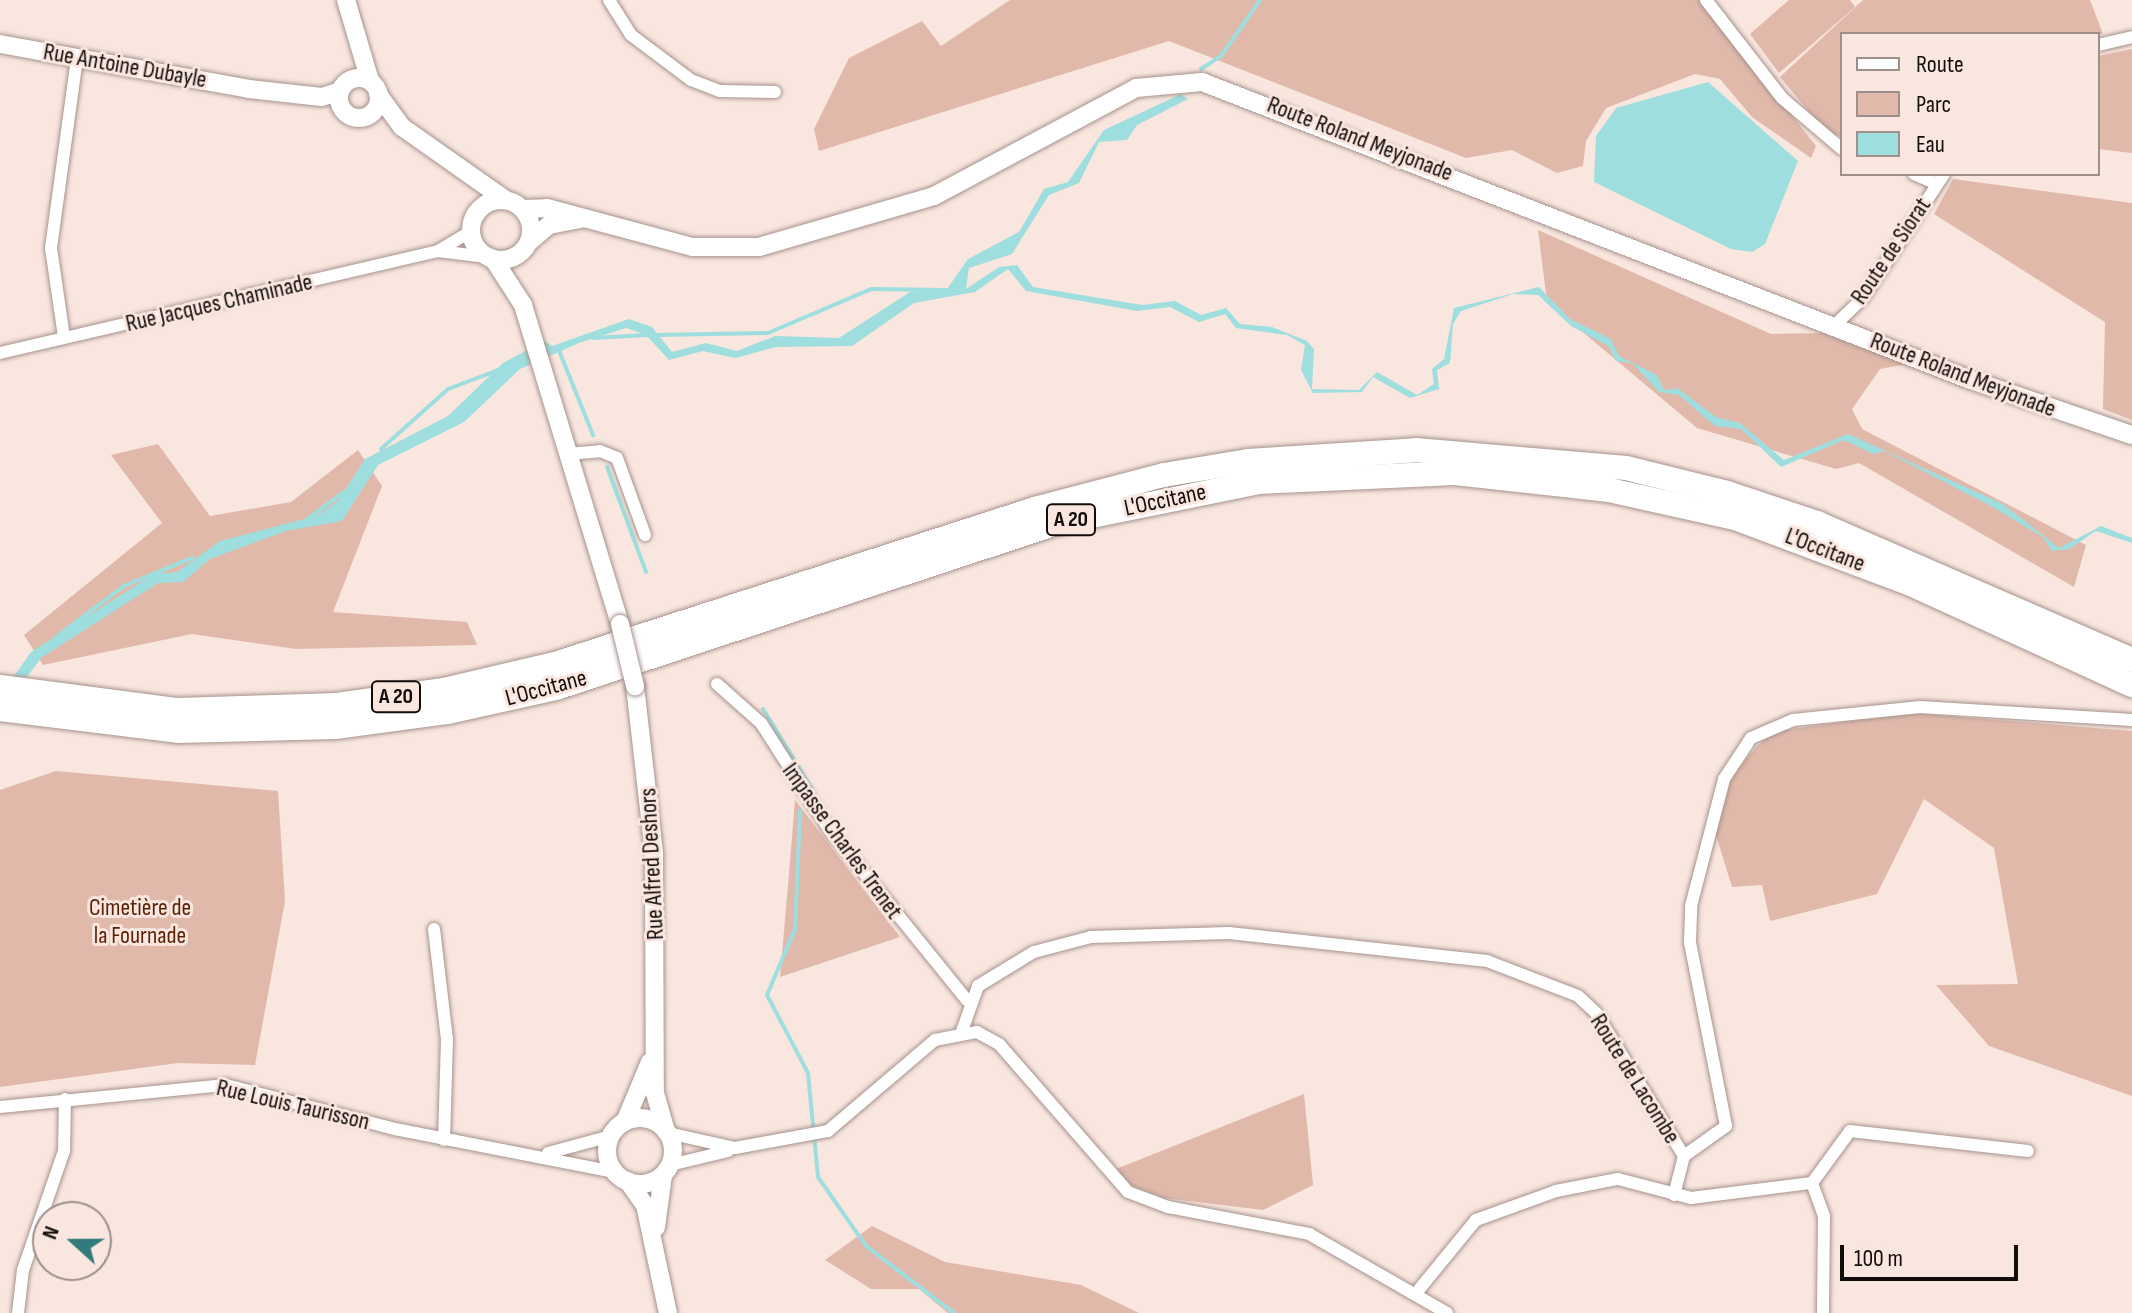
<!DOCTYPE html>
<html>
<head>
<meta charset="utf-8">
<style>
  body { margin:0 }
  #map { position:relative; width:2132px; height:1313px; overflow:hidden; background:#f9e6df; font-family:"Sofia Sans Condensed",sans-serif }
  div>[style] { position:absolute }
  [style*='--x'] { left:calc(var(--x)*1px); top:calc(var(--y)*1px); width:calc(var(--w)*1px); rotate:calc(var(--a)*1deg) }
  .green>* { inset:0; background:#e0b9ab }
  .water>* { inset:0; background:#9edede }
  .stream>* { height:4px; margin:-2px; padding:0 2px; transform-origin:2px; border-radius:2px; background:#9edede }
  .roads { filter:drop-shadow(0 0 2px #a5938c) drop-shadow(0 0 2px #a5938c) }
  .minor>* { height:12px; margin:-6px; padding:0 6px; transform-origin:6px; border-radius:6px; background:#fff }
  .secondary>* { height:18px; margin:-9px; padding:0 9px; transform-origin:9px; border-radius:9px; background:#fff }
  .secondary>.ring { margin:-9px; padding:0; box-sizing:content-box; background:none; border:18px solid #fff; border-radius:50% }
  .motorway>* { height:24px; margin:-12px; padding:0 12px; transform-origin:12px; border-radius:12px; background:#fff }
  .bridges { filter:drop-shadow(0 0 2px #a5938c) drop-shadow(0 0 2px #a5938c) }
  .secondary-bridge>* { height:18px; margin:-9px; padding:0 9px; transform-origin:9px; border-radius:9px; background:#fff }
  span { translate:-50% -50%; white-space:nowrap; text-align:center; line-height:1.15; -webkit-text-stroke:6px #f9e6df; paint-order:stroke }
  .shield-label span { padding:2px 6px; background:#f9e6df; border:2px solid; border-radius:6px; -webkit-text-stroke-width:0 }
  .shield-label { font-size:22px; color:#120c0a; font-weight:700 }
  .street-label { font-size:24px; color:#120c0a }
  .park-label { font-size:24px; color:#5b1f05 }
  .legend { position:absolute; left:1840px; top:32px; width:260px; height:144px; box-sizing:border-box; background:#f9e6df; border:2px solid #9d8f8a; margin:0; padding:10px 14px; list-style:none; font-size:24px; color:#120c0a }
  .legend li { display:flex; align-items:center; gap:16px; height:40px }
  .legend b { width:40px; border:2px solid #9d8f8a }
  .north { position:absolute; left:32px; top:1201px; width:80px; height:80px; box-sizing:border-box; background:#f9e6df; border:2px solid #9d8f8a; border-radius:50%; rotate:291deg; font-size:22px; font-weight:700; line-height:32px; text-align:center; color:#120c0a }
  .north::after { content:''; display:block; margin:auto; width:28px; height:36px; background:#327b7c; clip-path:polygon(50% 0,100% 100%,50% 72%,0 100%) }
  .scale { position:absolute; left:1840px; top:1245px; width:178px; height:36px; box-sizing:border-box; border:4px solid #120c0a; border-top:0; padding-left:10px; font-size:24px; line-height:28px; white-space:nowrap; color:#120c0a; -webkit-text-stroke:6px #f9e6df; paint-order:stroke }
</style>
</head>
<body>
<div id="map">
  <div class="green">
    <i style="clip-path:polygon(1010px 0,1701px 0,1816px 146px,1811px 158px,1752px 117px,1720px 79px,1695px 74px,1606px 108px,1586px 141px,1583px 166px,1557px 173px,1512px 150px,1466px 158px,1169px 41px,819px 151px,814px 129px,849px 58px,922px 21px,941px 46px)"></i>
    <i style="clip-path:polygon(1789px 0,1850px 0,1855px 7px,1779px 73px,1750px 34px)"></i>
    <i style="clip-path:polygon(1863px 0,2090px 0,2103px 34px,1842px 34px,1842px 137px,1826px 132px,1780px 77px)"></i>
    <i style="clip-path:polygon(2132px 49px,2132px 153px,2098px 149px,2098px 56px)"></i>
    <i style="clip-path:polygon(1953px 179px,2132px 203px,2132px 420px,2103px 409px,2105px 322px,1934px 214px)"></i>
    <i style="clip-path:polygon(1538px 230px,1771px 334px,1824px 333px,1907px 364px,1880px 369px,1852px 409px,1862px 429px,2086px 545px,2074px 587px,1859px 463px,1836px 469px,1697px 428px,1547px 302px)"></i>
    <i style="clip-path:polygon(158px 444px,210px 516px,291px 502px,358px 450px,382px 486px,333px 612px,467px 622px,477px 645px,296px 649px,192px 634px,43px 665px,24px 635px,162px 523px,111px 455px)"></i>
    <i style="clip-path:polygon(1911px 713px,2132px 731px,2132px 1096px,1989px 1046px,1936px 985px,2018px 984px,1994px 848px,1924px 799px,1877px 894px,1770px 921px,1762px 885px,1732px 887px,1715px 832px,1732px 776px,1757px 746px,1776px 731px)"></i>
    <i style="clip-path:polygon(56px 771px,278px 791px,285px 901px,255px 1065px,178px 1063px,0 1087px,0 790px)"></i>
    <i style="clip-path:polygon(795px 800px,900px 937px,780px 977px,789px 874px)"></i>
    <i style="clip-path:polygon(1304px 1094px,1313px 1185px,1263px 1210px,1164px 1198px,1132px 1186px,1116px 1169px)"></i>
    <i style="clip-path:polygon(872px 1226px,945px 1262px,1081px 1285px,1139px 1313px,948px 1313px,919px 1289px,871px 1289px,825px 1260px)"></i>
  </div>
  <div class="water">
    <i style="clip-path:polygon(1708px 82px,1798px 161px,1765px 244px,1752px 252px,1731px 249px,1594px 182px,1596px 136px,1616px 108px)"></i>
    <i style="clip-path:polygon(1181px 94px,1188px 99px,1137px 125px,1127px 140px,1099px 142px,1079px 183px,1049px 195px,1012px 254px,969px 268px,966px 289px,999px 267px,1017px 265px,1033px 287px,1142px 305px,1175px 301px,1201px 315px,1226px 308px,1240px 324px,1272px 327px,1307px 341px,1314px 349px,1312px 389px,1359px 390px,1377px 372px,1417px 395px,1434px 384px,1432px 369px,1444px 359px,1454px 308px,1539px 287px,1570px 319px,1611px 339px,1619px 356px,1657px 375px,1664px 390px,1677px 388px,1716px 417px,1740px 423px,1784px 460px,1848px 434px,2003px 504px,2059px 548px,2101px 526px,2132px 538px,2132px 543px,2096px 531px,2069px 549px,2052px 551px,2043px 537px,1989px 505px,1884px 451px,1873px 454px,1844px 440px,1781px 467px,1741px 429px,1715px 426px,1679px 395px,1659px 392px,1632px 363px,1616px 361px,1608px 346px,1571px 326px,1538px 295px,1513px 294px,1461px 311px,1453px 324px,1450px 363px,1437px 370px,1439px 389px,1410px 398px,1373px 377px,1362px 392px,1313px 393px,1301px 370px,1305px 345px,1287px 335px,1236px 328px,1225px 314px,1199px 322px,1170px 307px,1137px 311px,1026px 291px,1008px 269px,975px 292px,914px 303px,852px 346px,776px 347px,735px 358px,703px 351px,669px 360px,646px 335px,626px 328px,579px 343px,520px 369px,464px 422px,378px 465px,342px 521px,286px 531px,210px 559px,183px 582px,158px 583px,41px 658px,27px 677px,14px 676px,31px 652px,154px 574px,177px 572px,220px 541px,316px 516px,337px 502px,365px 459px,448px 416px,503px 363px,544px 341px,552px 346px,629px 319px,652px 327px,672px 352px,706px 343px,737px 351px,775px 336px,839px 338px,910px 292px,947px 289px,968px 259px,1019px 232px,1044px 189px,1068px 182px,1104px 130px)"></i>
  </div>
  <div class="stream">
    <i style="--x:1201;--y:69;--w:24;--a:-33"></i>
    <i style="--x:1221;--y:56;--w:68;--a:-55.1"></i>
    <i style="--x:656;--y:335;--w:112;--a:-1"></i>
    <i style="--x:768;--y:333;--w:112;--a:-23.1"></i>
    <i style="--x:871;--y:289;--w:75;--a:0.8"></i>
    <i style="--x:593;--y:338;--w:54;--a:-3.2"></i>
    <i style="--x:558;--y:348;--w:94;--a:68.1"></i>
    <i style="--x:381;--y:449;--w:90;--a:-41.8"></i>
    <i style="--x:448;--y:389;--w:57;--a:-20.7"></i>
    <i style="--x:607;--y:467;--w:112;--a:69.6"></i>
    <i style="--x:306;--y:520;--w:47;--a:-36.4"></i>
    <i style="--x:56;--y:637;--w:85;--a:-36.9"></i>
    <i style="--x:124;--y:586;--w:74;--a:-22.4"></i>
    <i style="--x:763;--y:709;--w:94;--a:58.5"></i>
    <i style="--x:800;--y:811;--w:118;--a:92.4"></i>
    <i style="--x:795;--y:929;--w:72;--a:113"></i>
    <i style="--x:767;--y:995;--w:88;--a:62.3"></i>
    <i style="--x:808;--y:1073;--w:104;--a:84.5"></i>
    <i style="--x:818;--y:1177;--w:84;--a:55.2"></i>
    <i style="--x:866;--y:1246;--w:111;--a:37.3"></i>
  </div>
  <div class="roads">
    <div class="minor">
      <i style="--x:609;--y:0;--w:41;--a:57.8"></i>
      <i style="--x:631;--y:35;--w:75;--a:36.9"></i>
      <i style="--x:691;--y:80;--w:31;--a:21"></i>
      <i style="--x:720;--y:91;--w:55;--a:1"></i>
      <i style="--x:1706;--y:0;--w:124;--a:52.2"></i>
      <i style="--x:1782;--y:98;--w:79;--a:40.4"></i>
      <i style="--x:2098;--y:45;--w:35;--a:-13"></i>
      <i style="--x:1914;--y:174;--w:25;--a:23"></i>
      <i style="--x:438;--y:251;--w:39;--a:-31"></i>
      <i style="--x:1835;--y:325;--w:37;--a:-44"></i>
      <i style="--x:1862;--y:299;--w:149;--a:-56.7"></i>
      <i style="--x:64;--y:337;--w:90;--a:-98.3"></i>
      <i style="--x:51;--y:248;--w:192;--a:-82.2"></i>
      <i style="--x:0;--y:353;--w:450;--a:-13.1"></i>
      <i style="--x:438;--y:251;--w:49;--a:7"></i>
      <i style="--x:568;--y:454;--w:32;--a:-5"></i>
      <i style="--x:600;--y:451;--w:18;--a:22"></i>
      <i style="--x:617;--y:458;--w:82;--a:70"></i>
      <i style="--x:717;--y:684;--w:59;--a:41.6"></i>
      <i style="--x:761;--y:723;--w:128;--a:57.4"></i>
      <i style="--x:830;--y:831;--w:218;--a:51"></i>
      <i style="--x:434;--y:929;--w:111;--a:83.3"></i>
      <i style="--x:447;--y:1039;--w:101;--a:91.7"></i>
      <i style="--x:962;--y:1031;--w:48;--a:-70.4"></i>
      <i style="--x:978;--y:986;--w:66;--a:-31.3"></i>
      <i style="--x:1034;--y:952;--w:59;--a:-14.7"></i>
      <i style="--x:1091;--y:937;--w:138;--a:-1.7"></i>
      <i style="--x:1229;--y:933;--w:260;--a:6.2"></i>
      <i style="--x:1487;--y:961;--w:97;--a:21"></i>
      <i style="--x:1578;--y:996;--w:25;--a:43"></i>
      <i style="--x:1596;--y:1013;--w:168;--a:58.4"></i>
      <i style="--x:0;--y:1107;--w:227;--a:-5.6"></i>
      <i style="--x:226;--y:1085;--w:175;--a:14.6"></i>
      <i style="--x:395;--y:1129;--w:224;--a:11.1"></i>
      <i style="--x:668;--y:1133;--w:69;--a:12.6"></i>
      <i style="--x:735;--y:1148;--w:95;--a:-10.4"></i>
      <i style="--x:828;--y:1131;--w:140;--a:-40.4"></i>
      <i style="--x:935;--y:1040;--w:43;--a:-10.8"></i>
      <i style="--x:977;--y:1032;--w:25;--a:29"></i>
      <i style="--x:999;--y:1044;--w:196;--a:48.9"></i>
      <i style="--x:1128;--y:1192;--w:43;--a:20.6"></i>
      <i style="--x:1168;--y:1207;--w:144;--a:10.8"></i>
      <i style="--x:1309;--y:1234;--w:159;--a:29.8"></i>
      <i style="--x:548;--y:1153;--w:65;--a:-15.1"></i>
      <i style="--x:1684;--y:1156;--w:52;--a:-35.5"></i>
      <i style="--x:1726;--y:1126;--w:187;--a:-101.1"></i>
      <i style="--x:1690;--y:942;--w:36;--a:-88"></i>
      <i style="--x:1691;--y:906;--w:131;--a:-75.4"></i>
      <i style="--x:1724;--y:779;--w:49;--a:-56.6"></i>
      <i style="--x:1751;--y:738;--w:46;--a:-23.2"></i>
      <i style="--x:1793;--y:720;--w:128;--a:-5.8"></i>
      <i style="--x:1920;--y:707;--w:212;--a:3.5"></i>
      <i style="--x:670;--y:1165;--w:60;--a:-13.6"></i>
      <i style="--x:1812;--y:1183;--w:64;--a:-53.8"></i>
      <i style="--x:1850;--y:1131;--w:179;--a:6.4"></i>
      <i style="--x:1812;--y:1183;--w:35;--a:70"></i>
      <i style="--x:1824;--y:1216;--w:97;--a:90.6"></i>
      <i style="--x:1674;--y:1195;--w:40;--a:-75.6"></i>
      <i style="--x:1417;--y:1292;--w:93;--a:-50.7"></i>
      <i style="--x:1476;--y:1220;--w:85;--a:-19.9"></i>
      <i style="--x:1556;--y:1191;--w:63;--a:-11"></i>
      <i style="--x:1618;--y:1179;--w:75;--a:14.6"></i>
      <i style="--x:1691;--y:1198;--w:122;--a:-7.1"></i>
      <i style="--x:18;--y:1313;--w:43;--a:-83.4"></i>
      <i style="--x:23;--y:1270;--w:126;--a:-71"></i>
      <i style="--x:64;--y:1151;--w:52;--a:-88.9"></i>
    </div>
    <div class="secondary">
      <i style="--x:346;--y:0;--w:84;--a:73.5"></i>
      <i style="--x:0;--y:44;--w:253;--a:10.2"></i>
      <i style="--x:249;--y:89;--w:73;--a:6.3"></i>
      <i style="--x:322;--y:97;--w:19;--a:-18"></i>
      <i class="ring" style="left:339px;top:78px;width:22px;height:22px"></i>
      <i style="--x:378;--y:94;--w:41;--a:54"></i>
      <i style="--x:402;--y:127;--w:127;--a:35.1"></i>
      <i class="ring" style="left:471px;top:200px;width:42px;height:42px"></i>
      <i style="--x:523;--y:209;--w:24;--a:-2"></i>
      <i style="--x:547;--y:208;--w:151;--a:15"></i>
      <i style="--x:693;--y:247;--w:66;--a:0"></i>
      <i style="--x:759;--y:247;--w:182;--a:-16.2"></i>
      <i style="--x:934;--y:196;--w:229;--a:-28.1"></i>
      <i style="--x:1136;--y:88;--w:66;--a:-5.2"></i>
      <i style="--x:1202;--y:82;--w:822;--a:21.19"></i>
      <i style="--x:1968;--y:379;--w:173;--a:18.9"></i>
      <i style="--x:530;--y:241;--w:25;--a:-40"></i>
      <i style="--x:549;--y:225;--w:32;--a:-11"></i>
      <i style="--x:494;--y:260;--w:54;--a:57.2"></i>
      <i style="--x:523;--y:305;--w:333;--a:73.1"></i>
      <i style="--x:635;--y:686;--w:169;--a:83.5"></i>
      <i style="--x:654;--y:854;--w:239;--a:89.8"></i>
      <i style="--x:655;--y:1093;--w:40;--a:74"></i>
      <i class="ring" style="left:607px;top:1118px;width:48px;height:48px"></i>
      <i style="--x:625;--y:1122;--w:65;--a:-67.4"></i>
      <i style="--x:628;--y:1181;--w:29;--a:55"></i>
      <i style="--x:645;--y:1205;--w:110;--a:78"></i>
      <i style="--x:656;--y:1227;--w:52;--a:-82.3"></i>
    </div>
    <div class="motorway">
      <i style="--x:0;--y:687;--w:179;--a:7.4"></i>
      <i style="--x:178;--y:710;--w:159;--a:-1.8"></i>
      <i style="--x:337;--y:705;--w:108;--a:-8"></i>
      <i style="--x:444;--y:690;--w:114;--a:-13.2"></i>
      <i style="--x:555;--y:664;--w:508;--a:-17.9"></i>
      <i style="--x:1038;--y:508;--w:130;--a:-14.7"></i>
      <i style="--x:1164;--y:475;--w:85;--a:-9.5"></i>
      <i style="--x:1248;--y:461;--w:168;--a:-3.7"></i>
      <i style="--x:1416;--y:450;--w:211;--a:4.9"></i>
      <i style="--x:1626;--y:468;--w:104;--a:13.9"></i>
      <i style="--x:1727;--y:493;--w:95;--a:18.4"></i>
      <i style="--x:1817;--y:523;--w:344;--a:23.5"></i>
      <i style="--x:0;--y:709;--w:179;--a:7"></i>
      <i style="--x:178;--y:731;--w:157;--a:-1.5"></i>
      <i style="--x:335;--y:727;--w:114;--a:-7.6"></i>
      <i style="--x:448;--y:712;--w:111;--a:-12.5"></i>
      <i style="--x:556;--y:688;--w:527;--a:-18.23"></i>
      <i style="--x:1057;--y:523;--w:205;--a:-11.5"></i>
      <i style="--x:1258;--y:482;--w:197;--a:-2.6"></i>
      <i style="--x:1455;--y:473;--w:155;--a:6.3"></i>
      <i style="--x:1609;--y:490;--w:129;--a:12.5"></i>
      <i style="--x:1735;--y:518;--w:188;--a:20.6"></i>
      <i style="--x:1911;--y:584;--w:243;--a:24.6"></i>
    </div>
  </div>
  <div class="bridges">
    <div class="secondary-bridge">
      <i style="--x:620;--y:624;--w:64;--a:76.4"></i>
    </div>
  </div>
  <div class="shield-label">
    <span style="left:1071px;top:520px">A 20</span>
    <span style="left:396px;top:697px">A 20</span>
  </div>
  <div class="street-label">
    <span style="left:125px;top:66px;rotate:10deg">Rue Antoine Dubayle</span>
    <span style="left:1360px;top:139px;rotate:21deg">Route Roland Meyjonade</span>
    <span style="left:1891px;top:251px;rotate:-56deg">Route de Siorat</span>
    <span style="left:219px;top:303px;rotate:-13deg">Rue Jacques Chaminade</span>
    <span style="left:1963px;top:375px;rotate:21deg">Route Roland Meyjonade</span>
    <span style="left:1165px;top:500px;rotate:-12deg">L'Occitane</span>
    <span style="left:1825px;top:550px;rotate:21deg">L'Occitane</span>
    <span style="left:546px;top:688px;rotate:-15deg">L'Occitane</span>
    <span style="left:842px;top:841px;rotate:54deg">Impasse Charles Trenet</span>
    <span style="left:652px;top:864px;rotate:-93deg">Rue Alfred Deshors</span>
    <span style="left:1635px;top:1079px;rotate:58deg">Route de Lacombe</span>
    <span style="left:293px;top:1105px;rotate:13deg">Rue Louis Taurisson</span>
  </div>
  <div class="park-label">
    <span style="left:140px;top:922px">Cimetière de<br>la Fournade</span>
  </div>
  <ul class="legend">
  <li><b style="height:10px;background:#fff"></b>Route</li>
  <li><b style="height:22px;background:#e0b9ab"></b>Parc</li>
  <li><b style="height:22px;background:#9edede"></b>Eau</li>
  </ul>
  <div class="north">N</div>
  <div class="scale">100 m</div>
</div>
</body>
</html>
